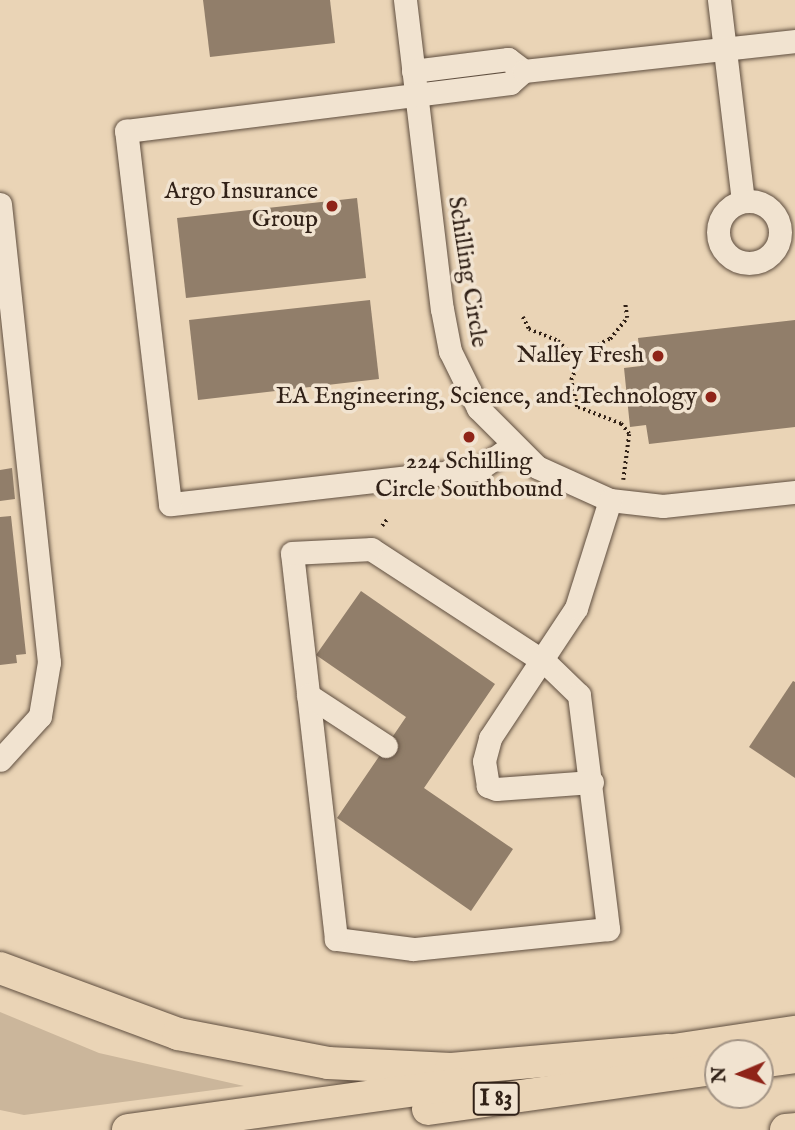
<!DOCTYPE html>
<html>
<head>
<meta charset="utf-8">
<style>
  body { margin:0 }
  #map { position:relative; width:795px; height:1130px; overflow:hidden; background:#ead4b6; font-family:"IM FELL English",serif }
  div>[style] { position:absolute }
  [style*='--x'] { left:calc(var(--x)*1px); top:calc(var(--y)*1px); width:calc(var(--w)*1px); rotate:calc(var(--a)*1deg) }
  .green>* { inset:0; background:#cbb69b }
  .building>* { inset:0; background:#917e6a }
  .path>* { height:3.5px; margin-top:-1.75px; transform-origin:0; background:repeating-linear-gradient(90deg,#312117 0 2px,transparent 0 5.5px) }
  .roads { filter:drop-shadow(0 0 2px #5f4e3f) drop-shadow(0 0 2px #5f4e3f) }
  .minor>* { height:23px; margin:-11.5px; padding:0 11.5px; transform-origin:11.5px; border-radius:11.5px; background:#f1e3d0 }
  .minor>.ring { margin:-11.5px; padding:0; box-sizing:content-box; background:none; border:23px solid #f1e3d0; border-radius:50% }
  .highway>* { height:32px; margin:-16px; padding:0 16px; transform-origin:16px; border-radius:16px; background:#ead4b6 }
  .dots>* { width:19px; height:19px; translate:-50% -50%; box-sizing:border-box; border:4px solid #f1e3d0; border-radius:50% }
  span { translate:-50% -50%; white-space:nowrap; text-align:center; line-height:1.15; -webkit-text-stroke:7px #f1e3d0; paint-order:stroke }
  .shield-label span { padding:2px 5px; background:#f1e3d0; border:2px solid; border-radius:5px; -webkit-text-stroke-width:0 }
  .shield-label { font-size:23px; color:#312117; font-weight:700 }
  .poi-label { font-size:24px; color:#312117 }
  .right { translate:-100% -50%; text-align:right }
  .street-label { font-size:24px; color:#312117 }
  .north { position:absolute; left:704px; top:1039px; width:70px; height:70px; box-sizing:border-box; background:#f1e3d0; border:2px solid #a49586; border-radius:50%; rotate:268deg; font-size:19px; font-weight:700; line-height:28px; text-align:center; color:#312117 }
  .north::after { content:''; display:block; margin:auto; width:24px; height:32px; background:#8f2418; clip-path:polygon(50% 0,100% 100%,50% 72%,0 100%) }
</style>
</head>
<body>
<div id="map">
  <div class="green">
    <i style="clip-path:polygon(0 1012px,99px 1053px,244px 1086px,24px 1115px,0 1110px)"></i>
  </div>
  <div class="building">
    <i style="clip-path:polygon(203px 0,330px 0,335px 43px,210px 57px)"></i>
    <i style="clip-path:polygon(357px 198px,366px 278px,186px 298px,177px 218px)"></i>
    <i style="clip-path:polygon(370px 300px,379px 379px,198px 400px,189px 320px)"></i>
    <i style="clip-path:polygon(795px 320px,795px 427px,649px 444px,646px 425px,630px 427px,624px 368px,641px 366px,638px 338px)"></i>
    <i style="clip-path:polygon(12px 468px,15px 499px,0 501px,0 470px)"></i>
    <i style="clip-path:polygon(11px 516px,26px 654px,16px 655px,17px 663px,0 665px,0 517px)"></i>
    <i style="clip-path:polygon(361px 591px,495px 684px,424px 788px,513px 849px,471px 911px,337px 818px,406px 717px,316px 655px)"></i>
    <i style="clip-path:polygon(793px 681px,795px 682px,795px 778px,749px 747px)"></i>
  </div>
  <div class="path">
    <i style="--x:523;--y:317;--w:13;--a:63"></i>
    <i style="--x:529;--y:329;--w:31;--a:22"></i>
    <i style="--x:558;--y:341;--w:27;--a:45"></i>
    <i style="--x:567;--y:356;--w:15;--a:67"></i>
    <i style="--x:623;--y:480;--w:46;--a:-82.6"></i>
    <i style="--x:629;--y:434;--w:13;--a:-129"></i>
    <i style="--x:621;--y:424;--w:47;--a:-158.9"></i>
    <i style="--x:577;--y:407;--w:28;--a:-103"></i>
    <i style="--x:571;--y:380;--w:30;--a:-67"></i>
    <i style="--x:583;--y:352;--w:30;--a:-26"></i>
    <i style="--x:610;--y:339;--w:27;--a:-51"></i>
    <i style="--x:627;--y:318;--w:14;--a:-98"></i>
    <i style="--x:382;--y:526;--w:10;--a:-53"></i>
  </div>
  <div class="roads">
    <div class="minor">
      <i style="--x:405;--y:0;--w:311;--a:83.2"></i>
      <i style="--x:442;--y:309;--w:43;--a:79.2"></i>
      <i style="--x:450;--y:351;--w:64;--a:63.8"></i>
      <i style="--x:478;--y:408;--w:83;--a:45"></i>
      <i style="--x:537;--y:467;--w:80;--a:24.3"></i>
      <i style="--x:610;--y:500;--w:53;--a:6.5"></i>
      <i style="--x:663;--y:506;--w:133;--a:-6.1"></i>
      <i style="--x:719;--y:0;--w:201;--a:83.2"></i>
      <i style="--x:413;--y:71;--w:96;--a:-7.2"></i>
      <i style="--x:508;--y:59;--w:20;--a:37"></i>
      <i class="ring" style="left:718px;top:201px;width:39px;height:39px"></i>
      <i style="--x:0;--y:204;--w:461;--a:83.9"></i>
      <i style="--x:49;--y:662;--w:55;--a:99.5"></i>
      <i style="--x:40;--y:716;--w:59;--a:132.3"></i>
      <i style="--x:512;--y:446;--w:40;--a:145.1"></i>
      <i style="--x:479;--y:469;--w:311;--a:173.5"></i>
      <i style="--x:170;--y:504;--w:376;--a:-96.7"></i>
      <i style="--x:126;--y:131;--w:387;--a:-7.1"></i>
      <i style="--x:510;--y:83;--w:18;--a:-41"></i>
      <i style="--x:524;--y:71;--w:273;--a:-6.3"></i>
      <i style="--x:371;--y:549;--w:209;--a:33.1"></i>
      <i style="--x:546;--y:663;--w:46;--a:44.1"></i>
      <i style="--x:579;--y:695;--w:236;--a:82.9"></i>
      <i style="--x:608;--y:929;--w:196;--a:174.1"></i>
      <i style="--x:413;--y:949;--w:78;--a:-172.6"></i>
      <i style="--x:336;--y:939;--w:388;--a:-96.5"></i>
      <i style="--x:292;--y:553;--w:79;--a:-2.9"></i>
      <i style="--x:308;--y:695;--w:93;--a:33.2"></i>
      <i style="--x:592;--y:782;--w:96;--a:175.8"></i>
      <i style="--x:496;--y:789;--w:9;--a:-159"></i>
      <i style="--x:488;--y:786;--w:25;--a:-99"></i>
      <i style="--x:484;--y:761;--w:24;--a:-75"></i>
      <i style="--x:490;--y:738;--w:156;--a:-56.5"></i>
      <i style="--x:576;--y:608;--w:113;--a:-72.5"></i>
    </div>
    <div class="highway">
      <i style="--x:0;--y:968;--w:190;--a:20.3"></i>
      <i style="--x:178;--y:1034;--w:153;--a:10.9"></i>
      <i style="--x:328;--y:1063;--w:123;--a:2.8"></i>
      <i style="--x:451;--y:1069;--w:218;--a:-5"></i>
      <i style="--x:647;--y:1054;--w:150;--a:-8.5"></i>
      <i style="--x:760;--y:1062;--w:35;--a:-8"></i>
      <i style="--x:428;--y:1109;--w:293;--a:-8"></i>
      <i style="--x:128;--y:1130;--w:333;--a:-7.9"></i>
      <i style="--x:786;--y:1130;--w:9;--a:-6"></i>
    </div>
  </div>
  <div class="dots">
    <i style="left:332px;top:206px;background:#8f2418"></i>
    <i style="left:658px;top:356px;background:#8f2418"></i>
    <i style="left:711px;top:397px;background:#8f2418"></i>
    <i style="left:469px;top:437px;background:#8f2418"></i>
  </div>
  <div class="shield-label">
    <span style="left:496px;top:1099px">I 83</span>
  </div>
  <div class="poi-label">
    <span class="right" style="left:318px;top:206px">Argo Insurance<br>Group</span>
    <span class="right" style="left:644px;top:356px">Nalley Fresh</span>
    <span class="right" style="left:697px;top:397px">EA Engineering, Science, and Technology</span>
    <span style="left:469px;top:476px">224 Schilling<br>Circle Southbound</span>
  </div>
  <div class="street-label">
    <span style="left:467px;top:272px;rotate:81deg">Schilling Circle</span>
  </div>
  <div class="north">N</div>
</div>
</body>
</html>
